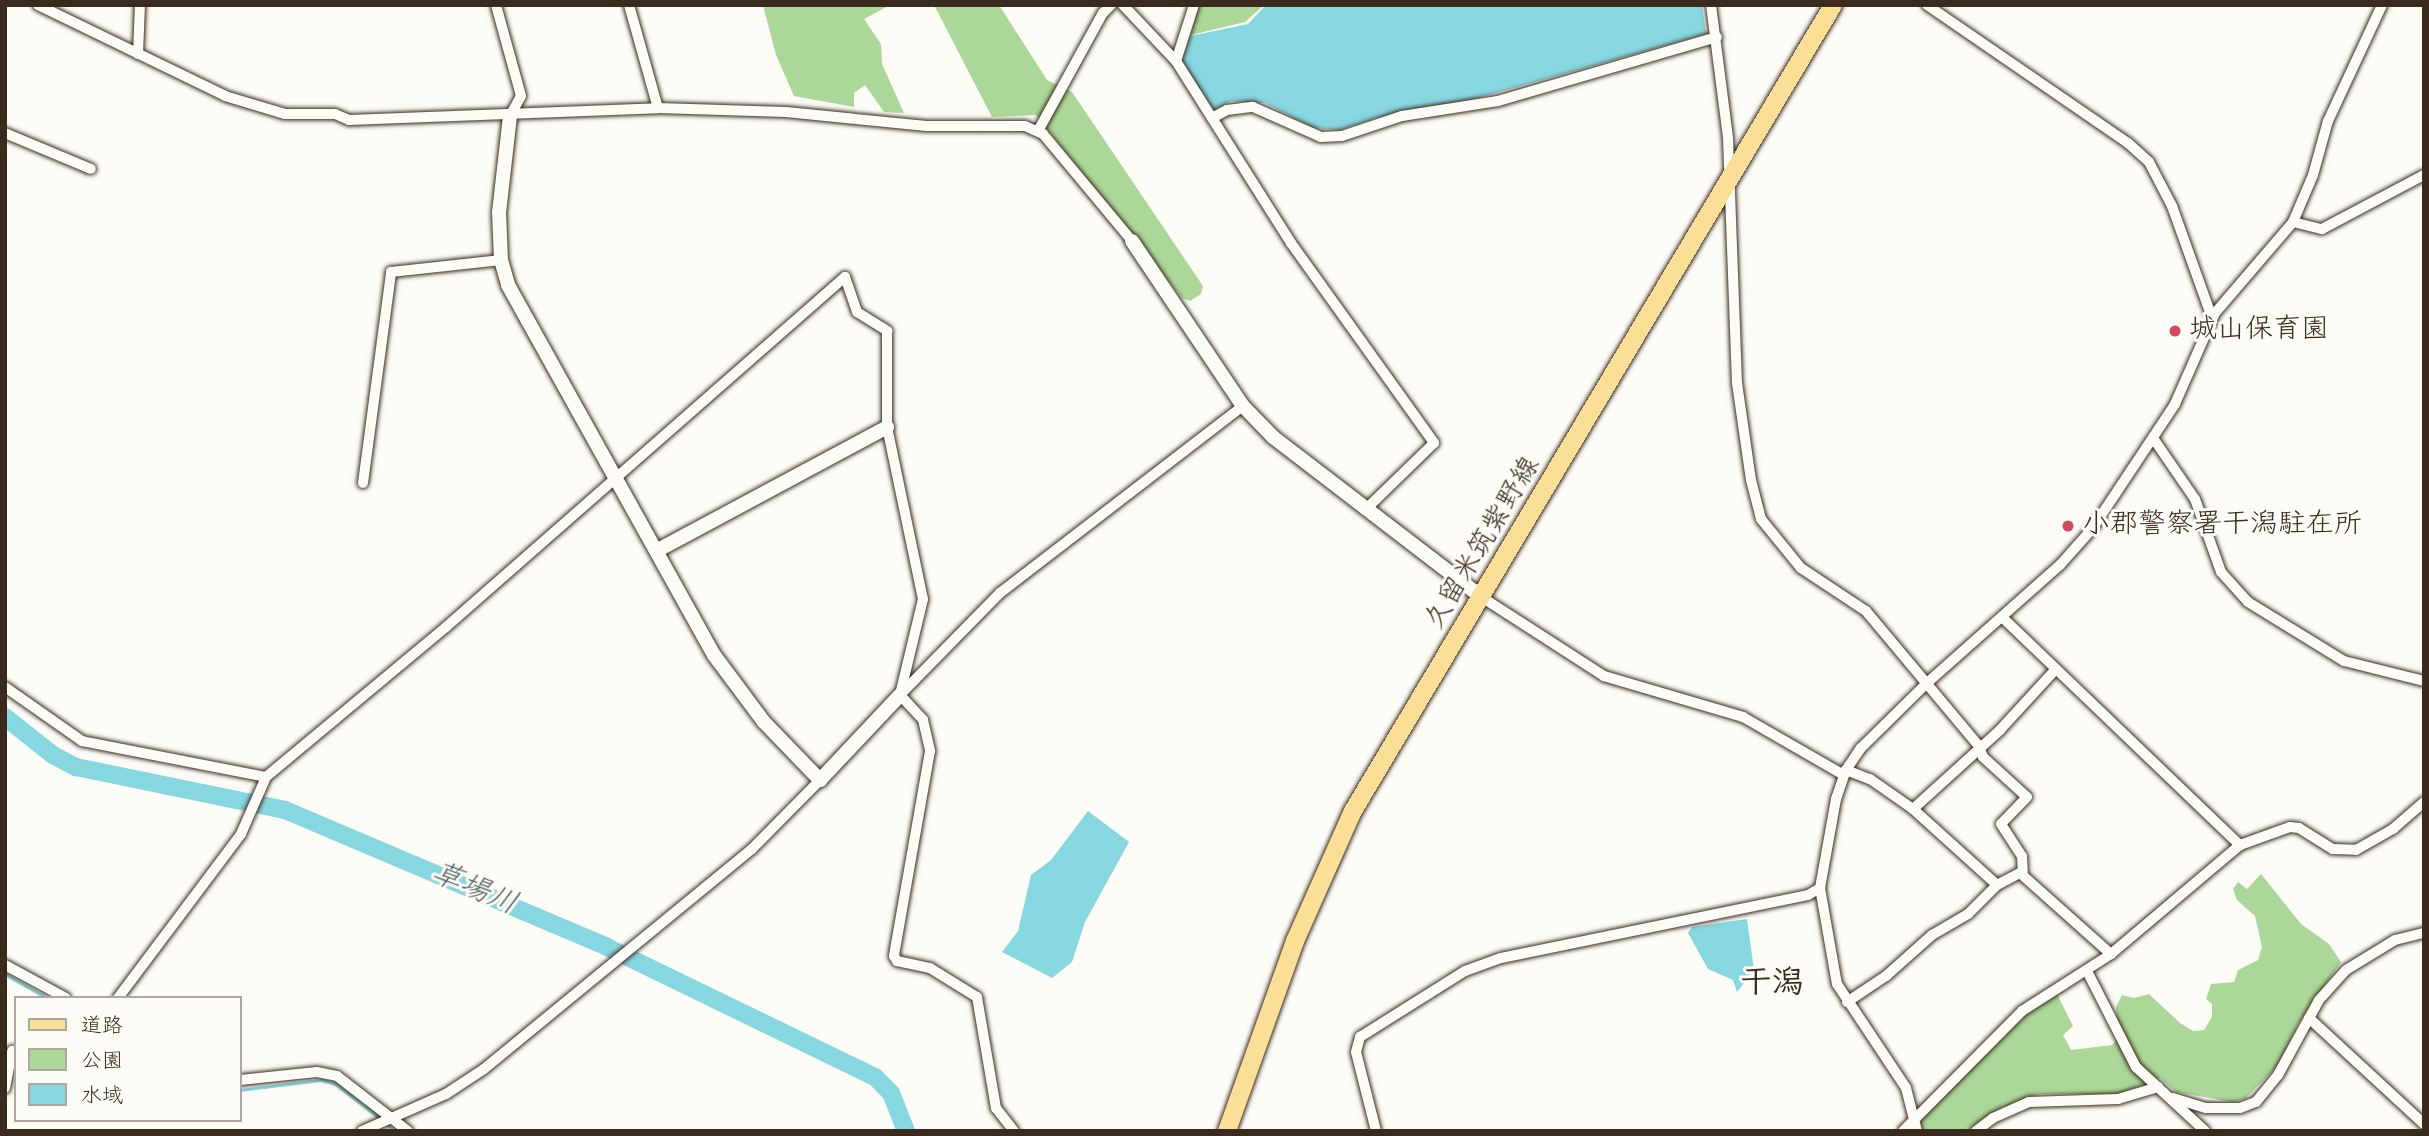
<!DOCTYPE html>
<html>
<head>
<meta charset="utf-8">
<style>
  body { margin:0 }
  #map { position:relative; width:2429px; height:1136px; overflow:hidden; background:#fdfcf7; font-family:"Indie Flower","Klee One",sans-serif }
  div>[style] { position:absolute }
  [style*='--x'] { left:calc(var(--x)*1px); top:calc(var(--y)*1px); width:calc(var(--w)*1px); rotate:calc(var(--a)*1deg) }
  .green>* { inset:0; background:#abd898 }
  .water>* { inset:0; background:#86d7e0 }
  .stream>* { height:2.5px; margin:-1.25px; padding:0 1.25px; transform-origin:1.25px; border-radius:1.25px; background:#86d7e0 }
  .river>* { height:18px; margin:-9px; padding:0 9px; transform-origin:9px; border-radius:9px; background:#86d7e0 }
  .roads { filter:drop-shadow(0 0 2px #3b2a1e) drop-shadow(0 0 2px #3b2a1e) }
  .minor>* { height:10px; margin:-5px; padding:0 5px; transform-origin:5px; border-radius:5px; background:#fdfcf7 }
  .tertiary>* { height:14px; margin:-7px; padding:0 7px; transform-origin:7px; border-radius:7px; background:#fdfcf7 }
  .primary>* { height:18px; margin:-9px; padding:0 9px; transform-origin:9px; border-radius:9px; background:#fbdf96 }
  .dots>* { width:19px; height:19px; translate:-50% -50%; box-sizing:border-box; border:4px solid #fdfcf7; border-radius:50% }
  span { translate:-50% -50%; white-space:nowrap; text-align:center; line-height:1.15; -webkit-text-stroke:6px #fdfcf7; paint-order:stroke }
  .poi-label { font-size:28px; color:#3b2a1e }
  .left { translate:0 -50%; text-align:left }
  .street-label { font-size:28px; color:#3b2a1e }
  .water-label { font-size:30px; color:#525e58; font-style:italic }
  .quarter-label { font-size:32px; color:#3b2a1e; font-weight:700 }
  .frame { position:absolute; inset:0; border:7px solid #3b2a1e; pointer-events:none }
  .legend { position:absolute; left:14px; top:996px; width:228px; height:126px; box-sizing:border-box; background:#fdfcf7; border:2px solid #afa8a0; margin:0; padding:9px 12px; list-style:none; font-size:21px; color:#3b2a1e }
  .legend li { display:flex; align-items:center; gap:14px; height:35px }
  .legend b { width:35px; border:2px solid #afa8a0 }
</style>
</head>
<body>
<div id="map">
  <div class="green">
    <i style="clip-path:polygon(763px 5px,890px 5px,864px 19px,881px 44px,882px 64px,904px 113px,884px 112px,865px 85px,854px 93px,854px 107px,794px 96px,776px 55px)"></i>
    <i style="clip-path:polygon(934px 5px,999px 5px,1047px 80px,1072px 92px,1203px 286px,1201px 294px,1190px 301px,1182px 298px,1036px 115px,992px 117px)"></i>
    <i style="clip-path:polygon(1197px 5px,1264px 5px,1245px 22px,1191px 35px)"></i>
    <i style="clip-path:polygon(2261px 874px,2301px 924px,2329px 944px,2341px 962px,2298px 1024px,2279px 1064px,2246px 1098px,2233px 1102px,2176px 1092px,2160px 1078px,2119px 1094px,2039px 1094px,2003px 1107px,1968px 1131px,1922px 1131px,1921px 1119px,2024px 1014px,2057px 994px,2073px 1026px,2063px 1035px,2071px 1050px,2112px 1045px,2118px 1039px,2116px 1007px,2122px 995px,2134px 998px,2149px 994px,2180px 1023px,2193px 1031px,2204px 1030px,2212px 1017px,2212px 1004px,2206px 999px,2211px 984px,2234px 982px,2238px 970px,2258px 960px,2262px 947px,2255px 916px,2237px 900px,2233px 889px,2238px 882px,2247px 889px)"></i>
  </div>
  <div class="water">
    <i style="clip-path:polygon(1266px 5px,1702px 5px,1706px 34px,1456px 104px,1375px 118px,1340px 130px,1313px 128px,1265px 103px,1231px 101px,1212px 111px,1181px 63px,1190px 36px,1248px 24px)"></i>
    <i style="clip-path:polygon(1088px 811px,1129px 842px,1085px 922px,1072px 962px,1052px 978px,1002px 952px,1018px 931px,1031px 875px,1051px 860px)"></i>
    <i style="clip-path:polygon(1747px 919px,1754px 970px,1737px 992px,1733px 980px,1708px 969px,1688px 933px,1692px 927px)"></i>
  </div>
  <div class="stream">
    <i style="--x:5;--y:974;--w:48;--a:29.7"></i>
    <i style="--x:240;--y:1090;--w:83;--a:-7"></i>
    <i style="--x:322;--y:1080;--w:15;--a:16"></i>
    <i style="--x:336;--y:1084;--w:57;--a:37.9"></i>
    <i style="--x:386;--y:1124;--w:11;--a:41"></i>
  </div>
  <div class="river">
    <i style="--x:5;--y:717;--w:61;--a:38.4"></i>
    <i style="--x:53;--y:755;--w:26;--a:28"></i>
    <i style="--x:76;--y:767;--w:213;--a:11.6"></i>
    <i style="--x:285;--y:810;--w:350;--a:23"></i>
    <i style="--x:607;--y:947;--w:298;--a:25.9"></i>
    <i style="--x:875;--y:1077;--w:23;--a:45"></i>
    <i style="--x:891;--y:1093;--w:41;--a:68.5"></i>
  </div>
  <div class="roads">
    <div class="minor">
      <i style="--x:38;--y:5;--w:208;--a:25.9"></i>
      <i style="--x:225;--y:96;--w:63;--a:16.7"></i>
      <i style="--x:285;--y:114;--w:50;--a:0"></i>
      <i style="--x:335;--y:114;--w:15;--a:23"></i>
      <i style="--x:349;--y:120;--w:309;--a:-2.2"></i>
      <i style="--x:658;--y:108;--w:128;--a:1.8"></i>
      <i style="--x:786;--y:112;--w:141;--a:5.7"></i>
      <i style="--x:926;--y:126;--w:99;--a:0"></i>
      <i style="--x:1025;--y:126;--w:20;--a:24"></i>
      <i style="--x:1043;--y:134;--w:139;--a:50.2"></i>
      <i style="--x:496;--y:5;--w:94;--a:74.6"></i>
      <i style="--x:521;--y:96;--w:23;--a:119"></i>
      <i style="--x:629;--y:5;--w:107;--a:74.3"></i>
      <i style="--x:1123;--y:5;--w:77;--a:46.6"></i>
      <i style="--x:1176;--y:61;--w:215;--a:57.7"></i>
      <i style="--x:1291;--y:243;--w:246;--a:54.4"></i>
      <i style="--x:1434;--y:443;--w:96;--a:135.8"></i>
      <i style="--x:1711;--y:5;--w:134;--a:82.7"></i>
      <i style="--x:1728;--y:138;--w:245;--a:87.9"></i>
      <i style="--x:1737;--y:383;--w:98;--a:81.8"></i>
      <i style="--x:1751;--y:480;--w:40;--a:75.6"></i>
      <i style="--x:1761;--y:519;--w:63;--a:50.8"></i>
      <i style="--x:1801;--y:568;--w:78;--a:33.5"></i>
      <i style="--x:1866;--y:611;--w:175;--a:50.1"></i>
      <i style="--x:1978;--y:745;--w:13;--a:67"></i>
      <i style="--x:1983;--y:757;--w:59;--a:42.3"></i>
      <i style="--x:2027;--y:797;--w:37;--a:134"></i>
      <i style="--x:2001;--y:824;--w:38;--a:57"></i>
      <i style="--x:2022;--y:856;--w:17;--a:87"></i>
      <i style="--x:1927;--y:5;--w:244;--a:34.5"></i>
      <i style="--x:2128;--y:143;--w:28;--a:42"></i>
      <i style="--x:2149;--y:162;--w:50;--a:62.4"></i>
      <i style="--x:2172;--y:206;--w:119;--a:70.3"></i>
      <i style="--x:138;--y:54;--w:49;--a:-87.7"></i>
      <i style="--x:1176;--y:61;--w:59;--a:-72.2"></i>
      <i style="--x:1212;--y:118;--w:17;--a:-28"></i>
      <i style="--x:1227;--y:110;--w:26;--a:-7"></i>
      <i style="--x:1253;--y:107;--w:74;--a:23.8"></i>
      <i style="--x:1321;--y:137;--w:21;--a:-3"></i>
      <i style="--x:1342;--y:136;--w:63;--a:-18.4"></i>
      <i style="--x:1402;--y:116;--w:97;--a:-8.9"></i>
      <i style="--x:1498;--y:101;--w:228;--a:-16.3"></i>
      <i style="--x:1038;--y:131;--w:135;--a:-61.2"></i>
      <i style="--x:1103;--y:13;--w:11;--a:-45"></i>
      <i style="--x:5;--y:133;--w:93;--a:22.7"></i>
      <i style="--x:2293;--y:222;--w:30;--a:14"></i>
      <i style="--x:2322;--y:229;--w:115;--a:-27.9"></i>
      <i style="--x:2153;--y:438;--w:74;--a:55.5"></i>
      <i style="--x:2195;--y:499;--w:77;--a:70.4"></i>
      <i style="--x:2221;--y:572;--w:40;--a:48"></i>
      <i style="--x:2248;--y:602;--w:113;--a:31.6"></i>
      <i style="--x:2344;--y:661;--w:82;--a:14"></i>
      <i style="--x:363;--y:483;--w:213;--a:-82.4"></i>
      <i style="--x:391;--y:272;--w:111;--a:-6.2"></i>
      <i style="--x:1483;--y:598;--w:144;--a:32.8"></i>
      <i style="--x:1604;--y:676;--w:145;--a:16.4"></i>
      <i style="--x:1743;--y:717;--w:116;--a:29.9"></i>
      <i style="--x:2002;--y:617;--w:330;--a:43.8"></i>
      <i style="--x:5;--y:687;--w:94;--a:35"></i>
      <i style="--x:82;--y:741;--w:187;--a:11.1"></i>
      <i style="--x:900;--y:695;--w:143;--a:-45.6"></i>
      <i style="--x:1000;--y:593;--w:307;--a:-37.6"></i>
      <i style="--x:1846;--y:770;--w:26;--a:21"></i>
      <i style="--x:1870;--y:779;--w:52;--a:34.9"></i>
      <i style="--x:1913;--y:809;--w:113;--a:42.1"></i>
      <i style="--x:1913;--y:809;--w:118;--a:-42.2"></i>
      <i style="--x:2000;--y:730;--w:80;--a:-47.5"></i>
      <i style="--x:1820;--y:888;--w:97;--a:80"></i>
      <i style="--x:1837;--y:984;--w:125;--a:56.4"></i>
      <i style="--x:1906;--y:1088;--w:44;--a:75.7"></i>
      <i style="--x:5;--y:965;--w:69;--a:28.4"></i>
      <i style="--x:2087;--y:971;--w:108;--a:63"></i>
      <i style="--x:2136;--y:1067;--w:94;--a:42.8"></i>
      <i style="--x:118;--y:998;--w:205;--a:-53.1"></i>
      <i style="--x:241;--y:834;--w:62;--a:-66.3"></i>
      <i style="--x:266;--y:777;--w:234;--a:-39.8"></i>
      <i style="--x:446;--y:627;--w:531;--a:-41.26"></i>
      <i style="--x:845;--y:277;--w:37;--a:71"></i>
      <i style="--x:857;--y:312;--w:36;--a:32"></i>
      <i style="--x:887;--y:331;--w:96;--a:90"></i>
      <i style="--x:887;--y:427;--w:176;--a:78.2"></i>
      <i style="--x:923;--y:599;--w:99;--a:103.5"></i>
      <i style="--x:900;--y:695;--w:34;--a:47"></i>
      <i style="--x:923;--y:720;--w:32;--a:77"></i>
      <i style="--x:930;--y:751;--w:208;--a:100"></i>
      <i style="--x:894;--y:956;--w:6;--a:59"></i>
      <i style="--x:897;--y:961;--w:34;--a:12"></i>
      <i style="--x:930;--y:968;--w:55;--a:31.7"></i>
      <i style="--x:977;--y:997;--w:113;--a:80.3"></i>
      <i style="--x:996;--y:1108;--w:29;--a:52"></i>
      <i style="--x:1847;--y:1002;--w:47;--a:-33.7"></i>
      <i style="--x:1886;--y:976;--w:62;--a:-41.7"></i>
      <i style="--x:1932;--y:935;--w:42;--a:-30.3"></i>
      <i style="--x:1968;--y:914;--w:41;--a:-45"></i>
      <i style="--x:1997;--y:885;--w:26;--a:-28"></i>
      <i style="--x:2020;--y:873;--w:122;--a:41.7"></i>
      <i style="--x:2309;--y:1018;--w:156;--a:42.7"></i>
      <i style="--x:240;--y:1080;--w:77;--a:-5.9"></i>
      <i style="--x:317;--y:1072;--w:20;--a:11"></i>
      <i style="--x:337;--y:1076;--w:90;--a:37.8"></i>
      <i style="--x:5;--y:1088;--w:38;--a:-79"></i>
      <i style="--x:2173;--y:1098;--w:34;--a:17"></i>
      <i style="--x:2206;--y:1108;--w:34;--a:0"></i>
      <i style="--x:2240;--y:1108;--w:17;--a:-21"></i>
      <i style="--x:2256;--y:1102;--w:35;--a:-51"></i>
      <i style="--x:2278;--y:1075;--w:85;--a:-61.3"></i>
      <i style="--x:2319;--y:1000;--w:40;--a:-48"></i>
      <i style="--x:2346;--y:970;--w:57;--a:-31.5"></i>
      <i style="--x:2395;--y:940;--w:30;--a:-14"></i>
      <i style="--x:362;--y:1131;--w:92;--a:-23.8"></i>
      <i style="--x:446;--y:1094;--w:45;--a:-33.3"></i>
      <i style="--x:484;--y:1069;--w:347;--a:-39.4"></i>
      <i style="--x:752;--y:849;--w:97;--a:-45.4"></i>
      <i style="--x:1376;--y:1131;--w:81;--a:-104.2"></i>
      <i style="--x:1356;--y:1052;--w:16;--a:-75"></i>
      <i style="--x:1360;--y:1037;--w:124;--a:-32.2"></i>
      <i style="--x:1465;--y:971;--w:38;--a:-20"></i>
      <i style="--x:1501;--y:958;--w:313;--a:-11.6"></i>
      <i style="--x:1808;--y:895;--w:14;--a:-30"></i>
      <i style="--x:1820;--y:888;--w:90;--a:-79.8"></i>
      <i style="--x:1836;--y:799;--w:31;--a:-71"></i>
      <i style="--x:1846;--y:770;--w:27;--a:-56"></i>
      <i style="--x:1861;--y:748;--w:93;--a:-44.6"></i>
      <i style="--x:1927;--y:683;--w:178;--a:-41.6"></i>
      <i style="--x:2060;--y:565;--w:48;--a:-48.4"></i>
      <i style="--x:2092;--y:529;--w:150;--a:-56.4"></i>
      <i style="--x:2175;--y:404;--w:99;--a:-66.3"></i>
      <i style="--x:2215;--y:313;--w:120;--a:-49.4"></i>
      <i style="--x:2293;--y:222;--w:51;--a:-66.9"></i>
      <i style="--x:2313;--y:175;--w:56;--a:-74.5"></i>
      <i style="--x:2328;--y:121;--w:128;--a:-65"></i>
      <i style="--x:1903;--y:1131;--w:169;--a:-45.2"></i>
      <i style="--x:2022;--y:1011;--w:106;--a:-32.6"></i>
      <i style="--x:2111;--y:954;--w:169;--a:-40.2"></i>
      <i style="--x:2240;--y:845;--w:53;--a:-19.8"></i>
      <i style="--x:2290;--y:827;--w:9;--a:6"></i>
      <i style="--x:2299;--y:828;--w:40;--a:32"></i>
      <i style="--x:2333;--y:849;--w:23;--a:2"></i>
      <i style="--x:2356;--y:850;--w:43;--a:-29.6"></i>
      <i style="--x:2393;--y:829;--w:41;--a:-41.1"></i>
      <i style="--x:1976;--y:1131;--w:21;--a:-37"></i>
      <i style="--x:1993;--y:1118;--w:39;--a:-24"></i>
      <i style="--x:2029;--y:1102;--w:89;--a:-1.9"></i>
      <i style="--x:2118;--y:1099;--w:42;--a:-16.7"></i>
    </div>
    <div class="tertiary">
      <i style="--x:510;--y:116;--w:97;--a:96.5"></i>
      <i style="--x:499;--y:212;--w:48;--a:87.6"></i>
      <i style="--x:501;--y:260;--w:26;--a:74"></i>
      <i style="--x:508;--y:285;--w:423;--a:60.9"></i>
      <i style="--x:714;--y:655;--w:84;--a:53.3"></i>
      <i style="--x:764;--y:722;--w:81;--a:46"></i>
      <i style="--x:820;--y:780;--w:117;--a:-46.7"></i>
      <i style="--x:1132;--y:241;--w:199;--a:56.1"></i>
      <i style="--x:1243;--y:406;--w:43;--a:45.9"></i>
      <i style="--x:1273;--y:437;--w:265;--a:37.5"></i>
      <i style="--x:658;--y:550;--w:260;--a:-28.2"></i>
    </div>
    <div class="primary">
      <i style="--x:1227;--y:1131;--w:202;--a:-70.3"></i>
      <i style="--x:1295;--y:941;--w:142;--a:-66"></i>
      <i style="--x:1353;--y:811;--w:938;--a:-59.22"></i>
    </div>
  </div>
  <div class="dots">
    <i style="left:2175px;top:331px;background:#d1495b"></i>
    <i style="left:2068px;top:526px;background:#d1495b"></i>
  </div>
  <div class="poi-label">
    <span class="left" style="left:2189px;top:331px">城山保育園</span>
    <span class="left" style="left:2082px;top:526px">小郡警察署干潟駐在所</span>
  </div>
  <div class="street-label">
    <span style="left:1484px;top:544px;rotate:-59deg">久留米筑紫野線</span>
  </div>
  <div class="water-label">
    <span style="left:474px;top:890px;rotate:23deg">草場川</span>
  </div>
  <div class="quarter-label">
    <span style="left:1772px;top:985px">干潟</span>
  </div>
  <div class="frame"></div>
  <ul class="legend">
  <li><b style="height:9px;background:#fbdf96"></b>道路</li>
  <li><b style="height:19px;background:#abd898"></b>公園</li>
  <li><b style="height:19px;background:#86d7e0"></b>水域</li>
  </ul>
</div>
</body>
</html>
